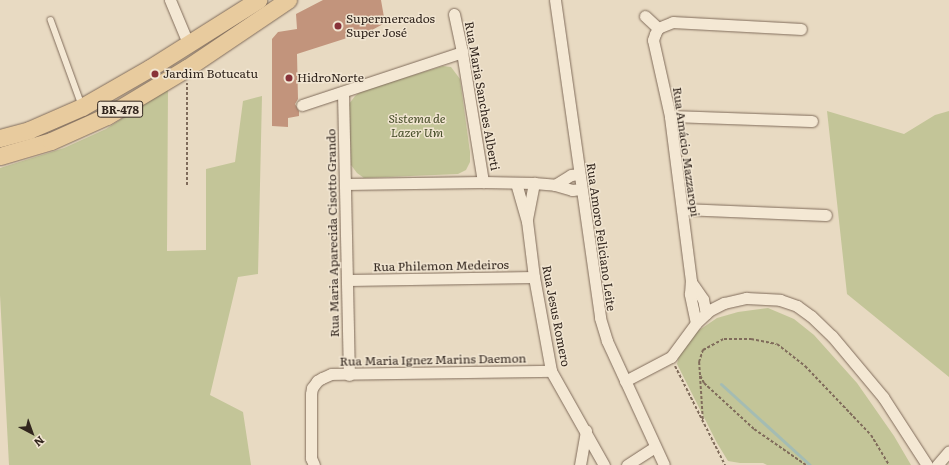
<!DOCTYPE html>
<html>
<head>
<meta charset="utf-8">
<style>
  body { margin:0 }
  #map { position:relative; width:949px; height:465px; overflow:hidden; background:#e8dac2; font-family:Literata,serif }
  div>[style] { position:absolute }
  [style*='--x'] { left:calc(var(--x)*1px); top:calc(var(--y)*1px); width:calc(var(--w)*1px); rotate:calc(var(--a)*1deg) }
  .green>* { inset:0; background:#c3c598 }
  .stream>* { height:3px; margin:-1.5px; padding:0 1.5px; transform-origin:1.5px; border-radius:1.5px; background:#a4bcb3 }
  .building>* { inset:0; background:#c2947c }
  .path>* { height:2px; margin-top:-1px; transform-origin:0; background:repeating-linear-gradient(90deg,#806c5b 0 3px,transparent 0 5px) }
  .roads { filter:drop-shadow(0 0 1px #806c5b) drop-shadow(0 0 1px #806c5b) }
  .lane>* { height:5.5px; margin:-2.75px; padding:0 2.75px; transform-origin:2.75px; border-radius:2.75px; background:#f4e8d4 }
  .street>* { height:11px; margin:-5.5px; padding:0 5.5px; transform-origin:5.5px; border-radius:5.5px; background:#f4e8d4 }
  .primary>* { height:17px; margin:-8.5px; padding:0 8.5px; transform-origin:8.5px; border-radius:8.5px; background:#e8cb9e }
  .dots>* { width:11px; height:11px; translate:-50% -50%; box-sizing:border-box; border:2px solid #f1e5d1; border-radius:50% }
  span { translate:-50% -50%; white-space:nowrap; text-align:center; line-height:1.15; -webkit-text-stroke:3px #f1e5d1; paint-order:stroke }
  .shield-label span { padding:1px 3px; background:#f1e5d1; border:1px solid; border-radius:3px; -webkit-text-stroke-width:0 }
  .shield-label { font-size:11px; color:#32261e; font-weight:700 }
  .poi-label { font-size:12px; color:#32261e }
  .left { translate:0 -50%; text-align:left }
  .street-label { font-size:12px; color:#32261e }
  .park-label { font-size:12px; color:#454c27; font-style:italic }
  .north { position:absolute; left:12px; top:413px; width:40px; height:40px; -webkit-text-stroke:3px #f1e5d1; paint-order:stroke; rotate:139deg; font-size:11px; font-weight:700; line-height:16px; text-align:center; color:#32261e }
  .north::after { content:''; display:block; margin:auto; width:14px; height:18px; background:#32261e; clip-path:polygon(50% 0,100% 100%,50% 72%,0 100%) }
</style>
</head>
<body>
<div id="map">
  <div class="green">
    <i style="clip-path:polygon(443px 66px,451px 67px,460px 79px,470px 152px,470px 162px,466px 170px,458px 174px,364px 178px,357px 173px,351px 165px,349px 104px,355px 96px,361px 91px)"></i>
    <i style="clip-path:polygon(168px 88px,167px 251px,206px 250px,206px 169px,235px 162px,243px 101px,262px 96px,258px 274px,238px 277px,210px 395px,243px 412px,251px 465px,9px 465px,0 295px,0 168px,64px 148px,106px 129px)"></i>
    <i style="clip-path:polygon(827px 111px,904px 134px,935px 115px,949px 111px,949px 377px,847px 294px)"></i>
    <i style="clip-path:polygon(768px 308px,794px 319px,814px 335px,857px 383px,894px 436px,911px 465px,767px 465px,763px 463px,740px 463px,728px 461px,717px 443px,677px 364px,679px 356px,695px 333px,717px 318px,738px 312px)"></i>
  </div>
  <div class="stream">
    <i style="--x:721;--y:384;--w:120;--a:42.3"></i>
  </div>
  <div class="building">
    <i style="clip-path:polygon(323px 0,381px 0,385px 23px,372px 30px,297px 54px,298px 99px,295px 104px,299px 111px,299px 116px,288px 118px,288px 127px,272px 126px,272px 39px,278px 32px,297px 29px,296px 14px)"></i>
  </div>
  <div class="path">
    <i style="--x:187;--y:185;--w:102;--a:-90"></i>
    <i style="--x:675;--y:366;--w:111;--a:63.2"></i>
    <i style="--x:700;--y:376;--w:46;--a:86.3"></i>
    <i style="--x:806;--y:465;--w:63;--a:-145.3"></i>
    <i style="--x:754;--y:429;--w:68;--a:-137.4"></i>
    <i style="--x:704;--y:383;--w:9;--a:-117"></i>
    <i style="--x:700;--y:375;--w:13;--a:-94"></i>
    <i style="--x:699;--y:362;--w:13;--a:-72"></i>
    <i style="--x:703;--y:350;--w:24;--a:-28"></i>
    <i style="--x:724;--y:339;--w:27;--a:0"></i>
    <i style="--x:751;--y:339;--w:26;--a:11"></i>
    <i style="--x:777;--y:344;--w:36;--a:38"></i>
    <i style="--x:805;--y:366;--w:95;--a:46.3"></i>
    <i style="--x:871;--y:435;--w:35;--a:59"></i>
  </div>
  <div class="roads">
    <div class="lane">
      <i style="--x:51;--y:20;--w:90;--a:70"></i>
    </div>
    <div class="street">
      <i style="--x:170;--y:0;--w:47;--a:67.3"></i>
      <i style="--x:555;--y:0;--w:321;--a:81.9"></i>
      <i style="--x:600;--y:318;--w:24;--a:73"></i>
      <i style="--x:607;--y:341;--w:136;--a:65.3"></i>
      <i style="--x:454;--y:14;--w:39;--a:78"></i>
      <i style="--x:462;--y:52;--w:132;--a:80.8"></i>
      <i style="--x:645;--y:16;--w:18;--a:43"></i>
      <i style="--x:343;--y:92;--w:283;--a:88.8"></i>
      <i style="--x:302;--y:105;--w:169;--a:-18.3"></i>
      <i style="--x:670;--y:116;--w:142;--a:2"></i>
      <i style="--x:516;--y:183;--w:40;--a:74"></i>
      <i style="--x:527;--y:221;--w:56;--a:82.9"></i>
      <i style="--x:534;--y:277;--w:96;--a:79.7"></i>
      <i style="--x:551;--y:371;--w:108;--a:60.6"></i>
      <i style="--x:345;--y:184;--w:138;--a:-0.8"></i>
      <i style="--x:483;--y:182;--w:51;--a:1.1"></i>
      <i style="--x:534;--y:183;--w:21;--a:5"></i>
      <i style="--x:555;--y:185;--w:18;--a:16"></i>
      <i style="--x:572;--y:190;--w:9;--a:-6"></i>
      <i style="--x:555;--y:185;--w:19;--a:-32"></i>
      <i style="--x:571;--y:175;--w:8;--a:-7"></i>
      <i style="--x:682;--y:209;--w:144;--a:2.4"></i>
      <i style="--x:527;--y:219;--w:37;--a:-79"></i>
      <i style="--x:348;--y:280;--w:186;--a:-0.9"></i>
      <i style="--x:691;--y:282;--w:21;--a:55"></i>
      <i style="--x:703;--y:299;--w:15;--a:79"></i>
      <i style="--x:696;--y:323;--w:30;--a:-102"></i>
      <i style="--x:690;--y:294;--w:13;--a:-86"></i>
      <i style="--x:691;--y:281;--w:166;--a:-97.3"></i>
      <i style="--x:670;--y:116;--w:78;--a:-102.6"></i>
      <i style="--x:653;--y:40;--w:6;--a:-72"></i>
      <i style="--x:655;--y:34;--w:7;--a:-63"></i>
      <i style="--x:658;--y:28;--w:16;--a:-22"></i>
      <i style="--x:673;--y:22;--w:128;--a:3.1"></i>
      <i style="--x:625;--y:381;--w:52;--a:-27.6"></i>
      <i style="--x:671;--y:357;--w:42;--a:-53.7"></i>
      <i style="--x:696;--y:323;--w:19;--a:-43"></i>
      <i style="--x:710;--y:310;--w:16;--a:-27"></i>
      <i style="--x:724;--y:303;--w:23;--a:-13"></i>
      <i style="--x:746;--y:298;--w:34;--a:3"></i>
      <i style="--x:780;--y:300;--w:18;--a:19"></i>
      <i style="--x:797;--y:306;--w:17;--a:36"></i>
      <i style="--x:811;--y:316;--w:29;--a:44"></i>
      <i style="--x:832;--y:336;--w:80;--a:50.1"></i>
      <i style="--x:883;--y:397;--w:81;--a:57.1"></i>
      <i style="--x:314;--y:465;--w:8;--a:-113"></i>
      <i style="--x:311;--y:458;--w:64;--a:-90"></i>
      <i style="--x:311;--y:394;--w:6;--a:-81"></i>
      <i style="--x:312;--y:388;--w:9;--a:-54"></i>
      <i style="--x:317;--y:381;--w:6;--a:-31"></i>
      <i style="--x:322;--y:378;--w:10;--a:-24"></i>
      <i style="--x:331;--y:374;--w:220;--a:-0.8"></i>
      <i style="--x:580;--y:465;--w:35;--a:-80"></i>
      <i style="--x:627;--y:465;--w:33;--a:-33"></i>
      <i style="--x:937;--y:465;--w:18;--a:-49"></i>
    </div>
    <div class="primary">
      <i style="--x:0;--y:138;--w:30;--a:-15"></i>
      <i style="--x:29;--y:130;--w:58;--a:-23.5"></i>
      <i style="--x:82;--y:107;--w:78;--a:-29.8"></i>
      <i style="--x:150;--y:68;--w:128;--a:-32.2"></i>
      <i style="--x:0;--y:156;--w:53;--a:-16.4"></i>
      <i style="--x:51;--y:141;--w:61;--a:-24.1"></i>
      <i style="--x:107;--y:116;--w:93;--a:-31"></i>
      <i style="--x:187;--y:68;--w:122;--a:-34"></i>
    </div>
  </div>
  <div class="dots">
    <i style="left:338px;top:26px;background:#883239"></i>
    <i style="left:155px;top:74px;background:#883239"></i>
    <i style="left:289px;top:78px;background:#883239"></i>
  </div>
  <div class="shield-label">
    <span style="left:120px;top:109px">BR-478</span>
  </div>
  <div class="poi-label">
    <span class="left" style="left:346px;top:26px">Supermercados<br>Super José</span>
    <span class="left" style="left:163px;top:74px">Jardim Botucatu</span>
    <span class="left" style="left:297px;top:78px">HidroNorte</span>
  </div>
  <div class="street-label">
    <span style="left:482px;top:96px;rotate:80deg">Rua Maria Sanches Alberti</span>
    <span style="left:686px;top:152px;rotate:82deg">Rua Amácio Mazzaropi</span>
    <span style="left:333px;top:233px;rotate:-91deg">Rua Maria Aparecida Cisotto Grando</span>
    <span style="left:601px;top:237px;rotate:82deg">Rua Amoro Feliciano Leite</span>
    <span style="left:441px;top:266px;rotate:-1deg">Rua Philemon Medeiros</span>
    <span style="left:556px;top:316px;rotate:79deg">Rua Jesus Romero</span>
    <span style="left:433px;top:360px;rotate:-1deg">Rua Maria Ignez Marins Daemon</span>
  </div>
  <div class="park-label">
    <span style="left:417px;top:126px">Sistema de<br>Lazer Um</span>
  </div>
  <div class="north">N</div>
</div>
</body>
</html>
